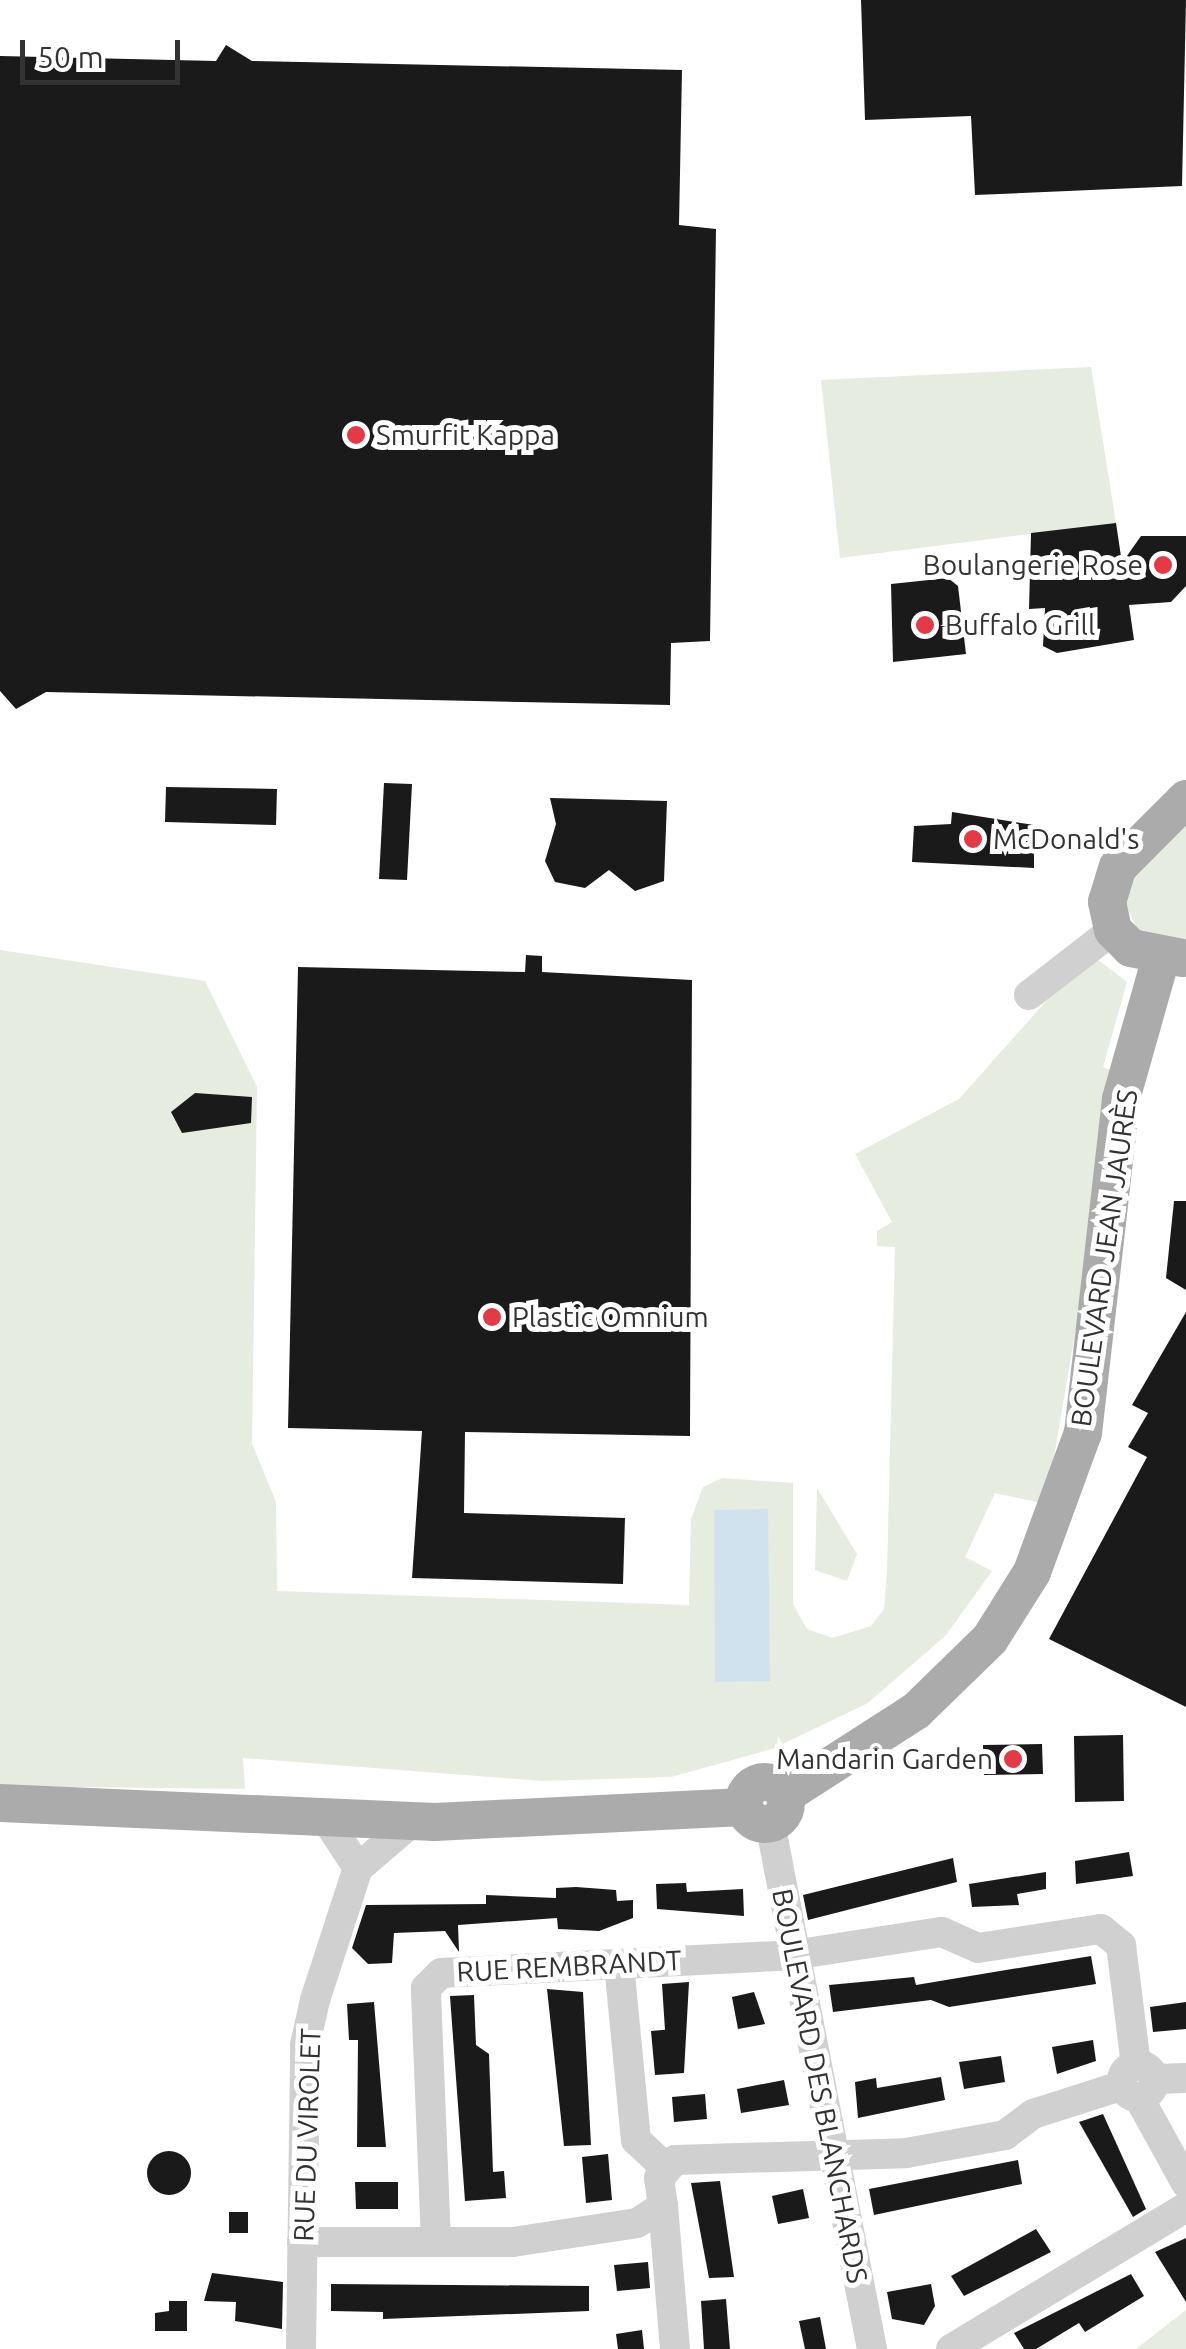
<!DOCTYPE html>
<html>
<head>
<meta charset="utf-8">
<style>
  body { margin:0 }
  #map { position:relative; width:1186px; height:2349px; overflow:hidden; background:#fff; font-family:Ubuntu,sans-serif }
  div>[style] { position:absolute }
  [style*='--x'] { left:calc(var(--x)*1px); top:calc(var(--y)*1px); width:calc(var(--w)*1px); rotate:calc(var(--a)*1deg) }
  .green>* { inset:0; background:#e6ecdf }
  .water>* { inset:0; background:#cfe2ee }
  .building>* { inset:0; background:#1a1a1a }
  .round { border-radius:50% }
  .minor>* { height:30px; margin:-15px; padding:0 15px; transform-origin:15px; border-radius:15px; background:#d0d0d0 }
  .minor>.ring { margin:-15px; padding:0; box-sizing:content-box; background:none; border:30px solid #d0d0d0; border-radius:50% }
  .major>* { height:38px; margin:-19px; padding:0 19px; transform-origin:19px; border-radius:19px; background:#ababab }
  .major>.ring { margin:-19px; padding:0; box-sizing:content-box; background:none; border:38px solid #ababab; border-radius:50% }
  .dots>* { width:28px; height:28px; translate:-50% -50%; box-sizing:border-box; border:5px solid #fff; border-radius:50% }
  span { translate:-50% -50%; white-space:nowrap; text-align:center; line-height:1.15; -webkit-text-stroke:10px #fff; paint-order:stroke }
  .poi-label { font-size:28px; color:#333 }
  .left { translate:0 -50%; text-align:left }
  .right { translate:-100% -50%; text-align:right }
  .street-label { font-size:28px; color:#333 }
  .scale { position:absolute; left:20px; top:40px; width:160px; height:45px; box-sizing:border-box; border:5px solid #333; border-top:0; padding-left:12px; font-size:30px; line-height:35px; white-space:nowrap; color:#333; -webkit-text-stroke:8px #fff; paint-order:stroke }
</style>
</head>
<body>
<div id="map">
  <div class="green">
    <i style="clip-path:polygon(1091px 367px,1116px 523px,840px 558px,821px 380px)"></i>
    <i style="clip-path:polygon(1186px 824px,1186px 940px,1138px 932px,1126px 905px,1131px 878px)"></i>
    <i style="clip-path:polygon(0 950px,205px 981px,257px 1087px,252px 1444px,276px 1502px,277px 1591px,689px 1605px,691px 1519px,703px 1487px,722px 1478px,793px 1483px,793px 1604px,807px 1629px,832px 1638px,871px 1626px,884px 1609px,887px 1571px,895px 1247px,877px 1246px,877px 1231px,892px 1222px,855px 1154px,959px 1099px,1089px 953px,1127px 982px,1103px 1067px,1111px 1070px,1081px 1298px,1046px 1504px,995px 1493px,965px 1557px,992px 1571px,946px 1635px,868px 1703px,772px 1749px,671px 1777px,543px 1781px,243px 1758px,245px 1789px,0 1786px)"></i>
    <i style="clip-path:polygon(817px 1488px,857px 1554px,847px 1581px,815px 1570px)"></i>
    <i style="clip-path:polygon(1186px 2310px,1186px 2349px,1136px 2349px)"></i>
  </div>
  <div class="water">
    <i style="clip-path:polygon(768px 1509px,770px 1681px,715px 1682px,714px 1510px)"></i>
  </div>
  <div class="building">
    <i style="clip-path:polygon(861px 0,1186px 0,1182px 186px,975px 195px,971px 116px,865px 120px)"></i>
    <i style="clip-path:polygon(226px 45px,252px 61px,682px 70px,679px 225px,716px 229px,710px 641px,671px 643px,670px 705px,46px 692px,16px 709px,0 691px,0 56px,216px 61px)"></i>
    <i style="clip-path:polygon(1116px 523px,1122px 563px,1141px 536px,1186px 536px,1186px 586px,1171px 602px,1129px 605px,1134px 640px,1057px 653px,1043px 646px,1045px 608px,1029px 609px,1031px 533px)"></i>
    <i style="clip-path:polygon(948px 578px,958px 586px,966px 654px,893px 662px,891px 584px)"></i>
    <i style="clip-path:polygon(384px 783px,412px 784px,407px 880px,379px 879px)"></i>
    <i style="clip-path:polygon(166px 787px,277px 789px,276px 825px,165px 822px)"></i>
    <i style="clip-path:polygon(550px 798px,667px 801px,664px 881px,635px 891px,609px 870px,585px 888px,555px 882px,545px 861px,556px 824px)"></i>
    <i style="clip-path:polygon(952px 812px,1034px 825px,1034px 868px,912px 862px,914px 826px,951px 824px)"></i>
    <i style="clip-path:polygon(526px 955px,542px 956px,542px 972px,692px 980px,690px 1436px,465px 1432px,464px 1513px,625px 1518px,623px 1584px,412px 1578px,422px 1431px,288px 1428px,298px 967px,525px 972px)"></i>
    <i style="clip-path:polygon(195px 1093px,252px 1097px,251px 1123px,182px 1133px,171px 1112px)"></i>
    <i style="clip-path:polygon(1174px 1201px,1186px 1201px,1186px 1290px,1166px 1278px)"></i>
    <i style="clip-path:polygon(1186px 1312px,1186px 1707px,1049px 1639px,1147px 1457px,1128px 1447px,1148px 1413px,1132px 1405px)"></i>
    <i style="clip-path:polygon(1123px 1735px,1124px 1801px,1075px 1802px,1074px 1736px)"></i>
    <i style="clip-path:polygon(1042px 1744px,1043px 1774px,984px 1775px,983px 1745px)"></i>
    <i style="clip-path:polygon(1129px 1852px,1133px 1876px,1076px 1884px,1075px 1861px)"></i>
    <i style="clip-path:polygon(953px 1858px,957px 1882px,808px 1920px,803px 1895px)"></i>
    <i style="clip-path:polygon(1046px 1872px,1046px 1889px,1017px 1894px,1019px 1905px,972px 1907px,969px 1884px)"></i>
    <i style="clip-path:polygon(686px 1883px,687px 1892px,743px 1889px,744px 1916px,657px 1909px,656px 1884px)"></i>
    <i style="clip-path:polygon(576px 1887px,616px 1890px,617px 1901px,633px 1900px,633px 1918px,599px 1931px,558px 1929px,557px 1918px,458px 1925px,459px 1952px,445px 1931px,394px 1933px,392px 1963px,368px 1964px,352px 1948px,366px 1905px,486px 1904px,486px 1895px,556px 1898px,556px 1888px)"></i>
    <i style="clip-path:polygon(1091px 1956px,1096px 1984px,949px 2007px,931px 2000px,833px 2012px,829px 1985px,914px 1977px,916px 1985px)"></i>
    <i style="clip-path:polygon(689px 1982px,684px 2073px,655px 2075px,651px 2031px,673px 2029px,665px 2030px,662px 1984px)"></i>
    <i style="clip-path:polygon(547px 1989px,583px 1992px,591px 2145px,564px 2146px)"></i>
    <i style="clip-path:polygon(754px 1992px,765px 2024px,738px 2029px,732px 1997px)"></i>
    <i style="clip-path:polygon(474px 1995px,476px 2045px,489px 2054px,493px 2172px,504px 2171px,506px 2198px,465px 2201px,450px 1996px)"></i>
    <i style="clip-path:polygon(374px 2002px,386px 2147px,357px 2147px,358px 2040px,349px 2040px,347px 2004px)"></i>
    <i style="clip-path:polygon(1186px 2002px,1186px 2029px,1153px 2032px,1150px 2007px)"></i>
    <i style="clip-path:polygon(1093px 2040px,1096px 2061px,1057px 2074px,1052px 2047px)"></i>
    <i style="clip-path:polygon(1001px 2056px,1005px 2082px,964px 2089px,959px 2062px)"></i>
    <i style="clip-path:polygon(941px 2077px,945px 2100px,858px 2118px,855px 2082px,876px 2078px,877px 2088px)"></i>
    <i style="clip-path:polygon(784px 2080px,789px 2105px,741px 2113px,737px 2089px)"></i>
    <i style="clip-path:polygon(705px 2094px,707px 2119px,674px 2122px,672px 2097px)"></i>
    <i style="clip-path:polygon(1103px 2114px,1146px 2209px,1133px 2217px,1079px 2122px)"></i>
    <i class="round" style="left:147px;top:2151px;width:44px;height:44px"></i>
    <i style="clip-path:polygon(608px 2154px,612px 2200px,586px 2203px,582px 2157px)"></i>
    <i style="clip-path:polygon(1018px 2160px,1022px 2184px,874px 2215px,869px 2189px)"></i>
    <i style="clip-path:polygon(720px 2181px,734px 2277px,709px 2278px,691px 2183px)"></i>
    <i style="clip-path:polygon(355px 2182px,398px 2182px,398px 2209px,356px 2209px)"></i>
    <i style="clip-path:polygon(803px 2189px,809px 2218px,778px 2224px,772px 2196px)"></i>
    <i style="clip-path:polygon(229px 2212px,248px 2212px,248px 2233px,229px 2233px)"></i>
    <i style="clip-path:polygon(1036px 2229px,1051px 2252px,964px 2296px,951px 2276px)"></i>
    <i style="clip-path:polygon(1186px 2238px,1186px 2302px,1155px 2252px)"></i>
    <i style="clip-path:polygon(648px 2262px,650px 2288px,617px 2291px,614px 2265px)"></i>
    <i style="clip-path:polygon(212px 2273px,283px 2282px,282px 2329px,235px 2321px,236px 2302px,204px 2301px)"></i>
    <i style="clip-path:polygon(1131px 2274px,1144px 2296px,1085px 2332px,1079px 2323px,1036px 2349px,1024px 2349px,1014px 2333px)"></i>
    <i style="clip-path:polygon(331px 2284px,589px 2286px,589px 2311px,383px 2319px,383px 2312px,331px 2311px)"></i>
    <i style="clip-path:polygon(931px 2284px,935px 2306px,924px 2325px,892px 2319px,887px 2292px)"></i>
    <i style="clip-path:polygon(726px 2299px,730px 2349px,704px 2349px,701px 2301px)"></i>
    <i style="clip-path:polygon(169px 2301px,187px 2301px,187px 2331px,155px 2331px,155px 2313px,169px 2311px)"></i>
    <i style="clip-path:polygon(820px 2317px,826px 2349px,805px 2349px,799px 2321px)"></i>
    <i style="clip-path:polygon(642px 2330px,644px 2349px,618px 2349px,616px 2334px)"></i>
  </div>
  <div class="minor">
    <i style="--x:1029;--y:995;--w:106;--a:-37.7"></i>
    <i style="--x:326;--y:1819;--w:59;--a:56.9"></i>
    <i style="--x:770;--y:1823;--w:536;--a:79.03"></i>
    <i style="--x:619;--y:1964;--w:177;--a:84.5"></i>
    <i style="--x:636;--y:2140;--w:42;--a:43.1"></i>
    <i class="ring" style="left:1122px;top:2065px;width:2px;height:2px"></i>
    <i style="--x:1156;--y:2079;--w:30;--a:-2"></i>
    <i style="--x:1139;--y:2098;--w:97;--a:61.1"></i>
    <i style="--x:663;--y:2206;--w:144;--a:85.2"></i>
    <i style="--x:302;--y:2242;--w:211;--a:0"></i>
    <i style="--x:513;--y:2242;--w:125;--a:-8.7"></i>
    <i style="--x:637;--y:2223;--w:31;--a:-33"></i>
    <i style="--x:663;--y:2206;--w:28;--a:-98"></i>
    <i style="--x:659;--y:2178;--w:24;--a:-48"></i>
    <i style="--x:675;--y:2160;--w:231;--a:-1.7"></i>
    <i style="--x:906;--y:2153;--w:101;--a:-10.3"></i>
    <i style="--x:1005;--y:2135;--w:35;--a:-37"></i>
    <i style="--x:1033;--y:2114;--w:92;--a:-17.7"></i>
    <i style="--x:436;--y:2242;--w:254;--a:-92.3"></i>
    <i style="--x:426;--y:1988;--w:21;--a:-45"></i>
    <i style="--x:441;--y:1973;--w:352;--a:-2.9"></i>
    <i style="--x:793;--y:1955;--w:151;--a:-8.8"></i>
    <i style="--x:942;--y:1932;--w:39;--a:24"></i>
    <i style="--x:978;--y:1948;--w:124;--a:-8.8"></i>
    <i style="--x:1101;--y:1929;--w:26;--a:39"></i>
    <i style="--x:1121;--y:1945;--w:122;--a:82.9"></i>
    <i style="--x:301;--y:2349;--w:304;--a:-89.2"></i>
    <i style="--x:305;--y:2045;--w:46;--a:-77.5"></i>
    <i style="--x:315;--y:2000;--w:139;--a:-72"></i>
    <i style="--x:358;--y:1868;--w:72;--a:-40.5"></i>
    <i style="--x:951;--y:2349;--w:275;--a:-31.1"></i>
  </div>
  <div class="major">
    <i style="--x:1183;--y:958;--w:53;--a:-169.1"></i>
    <i style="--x:1131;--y:948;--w:25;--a:-135"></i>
    <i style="--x:1113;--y:930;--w:29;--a:-102"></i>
    <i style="--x:1107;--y:902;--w:37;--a:-73"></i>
    <i style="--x:1118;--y:867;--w:96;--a:-45"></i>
    <i class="ring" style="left:744px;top:1782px;width:4px;height:4px"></i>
    <i style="--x:785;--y:1795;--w:156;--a:-32.7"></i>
    <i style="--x:916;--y:1711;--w:103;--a:-44.2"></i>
    <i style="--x:990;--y:1639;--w:79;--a:-57.9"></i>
    <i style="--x:1032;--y:1572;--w:148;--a:-69.9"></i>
    <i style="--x:1083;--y:1433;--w:336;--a:-83.5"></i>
    <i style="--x:1121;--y:1099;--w:143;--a:-74.2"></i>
    <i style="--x:0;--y:1803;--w:435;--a:2.5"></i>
    <i style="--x:435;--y:1822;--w:309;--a:-2.8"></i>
  </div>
  <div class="dots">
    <i style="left:356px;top:435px;background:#e63946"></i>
    <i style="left:1163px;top:565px;background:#e63946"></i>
    <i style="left:925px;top:625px;background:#e63946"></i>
    <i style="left:973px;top:839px;background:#e63946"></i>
    <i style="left:492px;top:1317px;background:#e63946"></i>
    <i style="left:1013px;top:1759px;background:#e63946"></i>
  </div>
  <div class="poi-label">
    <span class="left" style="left:376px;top:435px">Smurfit Kappa</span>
    <span class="right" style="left:1143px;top:565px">Boulangerie Rose</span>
    <span class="left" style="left:945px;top:625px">Buffalo Grill</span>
    <span class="left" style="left:993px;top:839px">McDonald's</span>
    <span class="left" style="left:512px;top:1317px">Plastic Omnium</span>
    <span class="right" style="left:993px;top:1759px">Mandarin Garden</span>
  </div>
  <div class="street-label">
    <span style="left:1104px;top:1258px;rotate:-82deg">BOULEVARD JEAN JAURÈS</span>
    <span style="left:569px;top:1966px;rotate:-3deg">RUE REMBRANDT</span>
    <span style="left:820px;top:2086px;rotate:79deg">BOULEVARD DES BLANCHARDS</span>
    <span style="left:307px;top:2135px;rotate:-88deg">RUE DU VIROLET</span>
  </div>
  <div class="scale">50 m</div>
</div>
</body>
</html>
